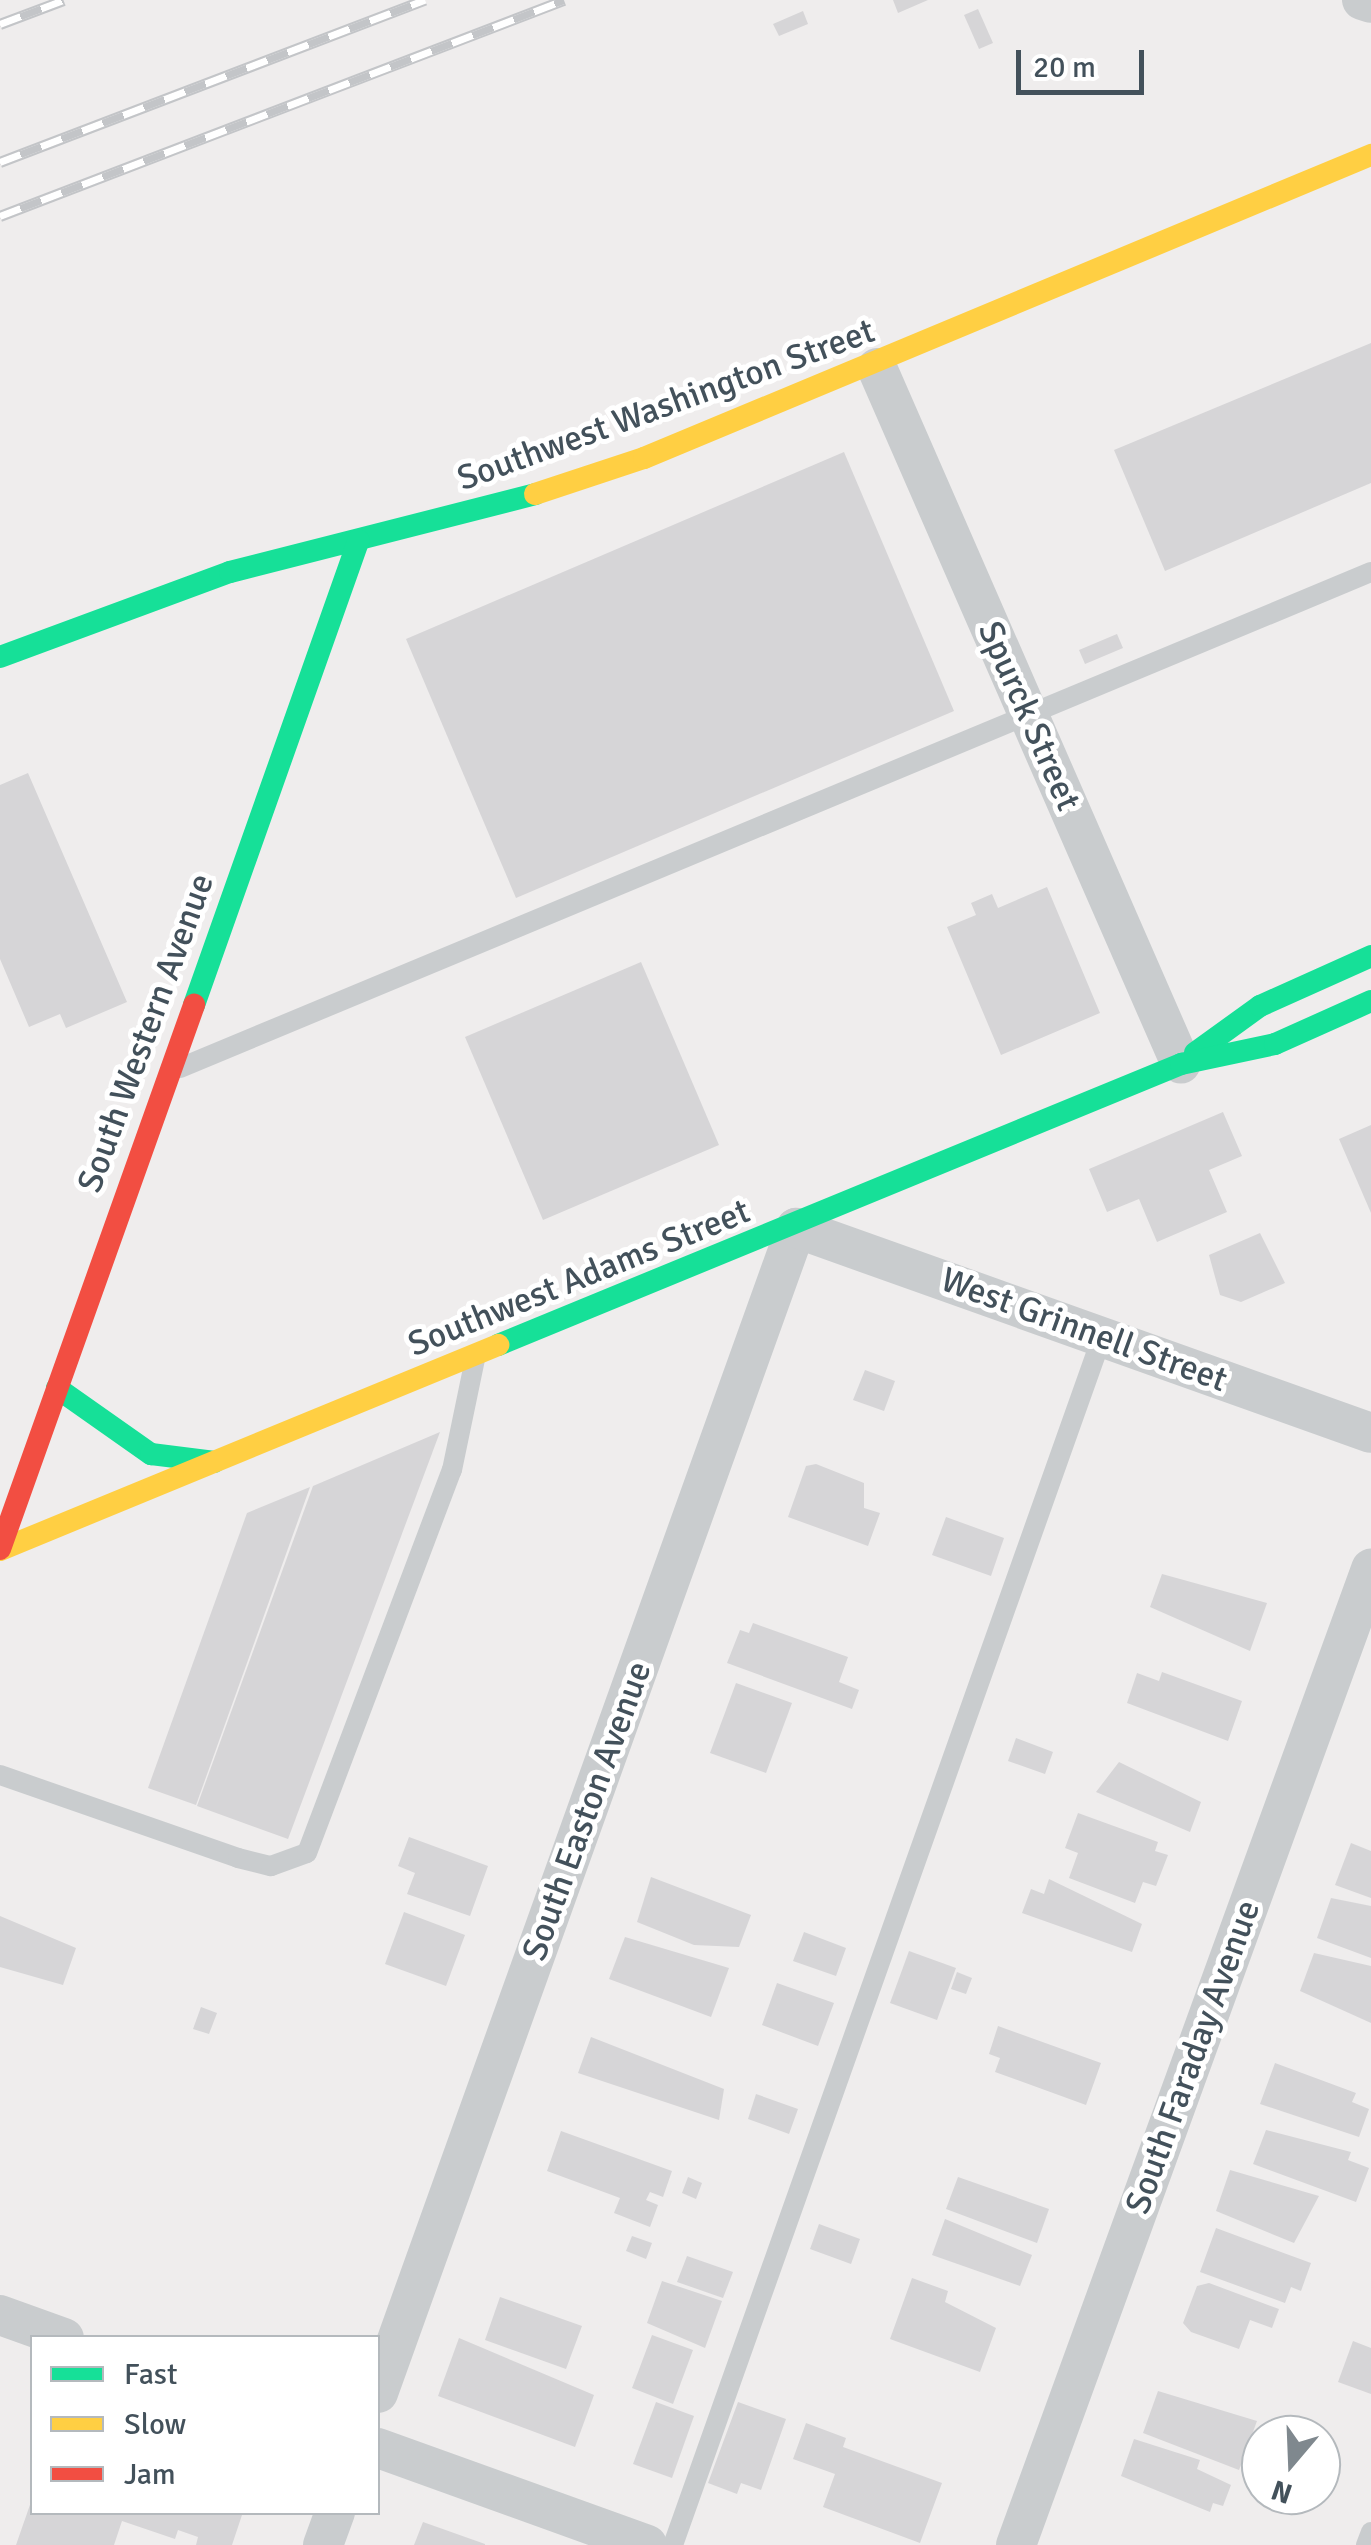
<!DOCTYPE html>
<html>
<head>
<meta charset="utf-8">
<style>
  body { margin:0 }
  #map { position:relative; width:1371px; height:2545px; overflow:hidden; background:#efeded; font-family:Signika,sans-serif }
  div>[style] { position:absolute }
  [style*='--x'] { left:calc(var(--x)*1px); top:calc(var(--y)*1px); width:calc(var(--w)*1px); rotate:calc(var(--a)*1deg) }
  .building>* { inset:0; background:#d6d5d7 }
  .lane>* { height:20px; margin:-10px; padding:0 10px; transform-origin:10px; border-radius:10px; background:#c9ccce }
  .street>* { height:40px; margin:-20px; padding:0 20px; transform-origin:20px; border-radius:20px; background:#c9ccce }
  .fast>* { height:22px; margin:-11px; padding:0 11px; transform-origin:11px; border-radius:11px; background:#16e098 }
  .slow>* { height:22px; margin:-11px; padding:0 11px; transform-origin:11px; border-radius:11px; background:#ffcf43 }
  .jam>* { height:22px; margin:-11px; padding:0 11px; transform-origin:11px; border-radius:11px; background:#f24e42 }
  .rail>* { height:11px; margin-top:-5.5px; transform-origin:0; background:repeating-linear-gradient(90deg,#fff 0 22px,#c3c5c8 0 44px); box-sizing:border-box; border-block:2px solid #c3c5c8 }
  span { translate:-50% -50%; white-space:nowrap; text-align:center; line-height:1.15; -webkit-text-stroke:10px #fff; paint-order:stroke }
  .street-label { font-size:35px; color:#43515b }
  .legend { position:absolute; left:30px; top:2335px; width:350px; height:180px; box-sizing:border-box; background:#fff; border:2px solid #b4b9bd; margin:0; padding:12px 18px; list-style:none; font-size:30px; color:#43515b }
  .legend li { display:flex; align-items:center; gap:20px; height:50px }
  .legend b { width:50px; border:2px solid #b4b9bd }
  .north { position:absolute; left:1241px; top:2415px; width:100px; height:100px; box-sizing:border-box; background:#fff; border:2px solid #b4b9bd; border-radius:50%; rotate:199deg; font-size:28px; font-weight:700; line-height:40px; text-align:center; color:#43515b }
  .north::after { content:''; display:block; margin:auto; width:35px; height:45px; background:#7f888e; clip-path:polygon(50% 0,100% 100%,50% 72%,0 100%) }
  .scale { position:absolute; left:1016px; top:50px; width:128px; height:45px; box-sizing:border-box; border:5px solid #43515b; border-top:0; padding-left:12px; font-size:30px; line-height:35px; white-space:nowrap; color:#43515b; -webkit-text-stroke:8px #fff; paint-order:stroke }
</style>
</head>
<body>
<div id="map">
  <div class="building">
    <i style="clip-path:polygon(893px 0,928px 0,898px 13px)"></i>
    <i style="clip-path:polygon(978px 9px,993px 43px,979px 49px,964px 15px)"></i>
    <i style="clip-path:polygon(803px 11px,808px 24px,779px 36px,773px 24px)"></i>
    <i style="clip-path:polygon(1371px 343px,1371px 483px,1165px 571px,1114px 450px)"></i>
    <i style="clip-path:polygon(844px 452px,954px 711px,516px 898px,406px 639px)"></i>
    <i style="clip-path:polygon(1117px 634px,1123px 648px,1085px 664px,1079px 650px)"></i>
    <i style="clip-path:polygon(28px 773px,127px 1002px,66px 1028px,60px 1014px,29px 1027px,0 959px,0 785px)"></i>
    <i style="clip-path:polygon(1047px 887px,1100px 1013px,1001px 1055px,947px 927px,976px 915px,971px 903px,992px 894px,998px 908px)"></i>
    <i style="clip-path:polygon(641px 962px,719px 1145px,543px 1220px,465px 1037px)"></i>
    <i style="clip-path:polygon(1223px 1112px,1242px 1156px,1209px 1170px,1227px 1212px,1157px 1242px,1139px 1199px,1107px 1212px,1089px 1169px)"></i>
    <i style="clip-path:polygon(1371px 1125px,1371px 1213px,1339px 1139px)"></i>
    <i style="clip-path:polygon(1260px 1233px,1285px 1283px,1241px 1302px,1220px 1295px,1209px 1255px)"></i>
    <i style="clip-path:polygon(865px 1370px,895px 1381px,884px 1411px,853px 1400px)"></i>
    <i style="clip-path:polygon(440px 1432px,288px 1839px,197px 1806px,313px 1486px)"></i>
    <i style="clip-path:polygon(816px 1464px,864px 1483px,864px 1508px,880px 1513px,868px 1546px,788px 1517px,806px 1466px)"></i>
    <i style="clip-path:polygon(310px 1487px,196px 1805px,148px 1788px,247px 1513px)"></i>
    <i style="clip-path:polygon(946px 1517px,1004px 1538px,991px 1576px,932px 1555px)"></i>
    <i style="clip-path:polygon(1162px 1574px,1267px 1603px,1250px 1651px,1150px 1607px)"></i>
    <i style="clip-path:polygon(753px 1623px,848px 1657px,839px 1682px,859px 1690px,852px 1709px,727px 1663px,740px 1630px,749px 1633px)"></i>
    <i style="clip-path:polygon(1162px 1672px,1242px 1701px,1228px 1741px,1127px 1703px,1137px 1673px,1159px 1681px)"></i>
    <i style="clip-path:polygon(736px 1683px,792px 1703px,766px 1773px,710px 1753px)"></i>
    <i style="clip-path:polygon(1016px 1738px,1053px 1752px,1045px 1774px,1008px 1761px)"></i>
    <i style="clip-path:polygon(1119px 1762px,1201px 1802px,1190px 1832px,1096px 1792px)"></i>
    <i style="clip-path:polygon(1078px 1813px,1158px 1842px,1155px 1851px,1168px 1855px,1156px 1886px,1143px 1882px,1135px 1903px,1069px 1878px,1078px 1853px,1065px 1848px)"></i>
    <i style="clip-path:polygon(409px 1837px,488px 1866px,470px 1916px,407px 1894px,415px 1873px,398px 1866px)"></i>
    <i style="clip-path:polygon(1351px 1843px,1371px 1851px,1371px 1898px,1335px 1885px)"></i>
    <i style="clip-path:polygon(651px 1877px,751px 1915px,739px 1947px,694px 1945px,637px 1922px)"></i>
    <i style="clip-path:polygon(1049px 1879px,1142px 1924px,1132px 1952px,1022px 1913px,1031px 1889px,1044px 1894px)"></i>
    <i style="clip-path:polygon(1331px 1898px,1371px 1906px,1371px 1958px,1317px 1938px)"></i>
    <i style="clip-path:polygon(404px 1912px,465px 1935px,446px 1986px,385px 1964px)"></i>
    <i style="clip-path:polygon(0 1916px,76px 1948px,63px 1985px,0 1967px)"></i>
    <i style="clip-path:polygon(804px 1932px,846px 1948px,836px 1976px,793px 1961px)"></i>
    <i style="clip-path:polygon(625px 1937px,729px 1968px,711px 2017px,609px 1979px)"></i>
    <i style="clip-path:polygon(909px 1951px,956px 1968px,937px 2020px,890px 2003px)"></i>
    <i style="clip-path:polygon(1314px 1953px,1371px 1966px,1371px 2023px,1300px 1991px)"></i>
    <i style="clip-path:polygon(957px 1972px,972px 1978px,966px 1994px,951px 1989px)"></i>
    <i style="clip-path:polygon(777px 1983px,834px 2003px,818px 2046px,762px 2025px)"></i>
    <i style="clip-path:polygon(201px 2007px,217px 2013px,209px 2034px,193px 2029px)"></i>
    <i style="clip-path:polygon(998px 2026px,1101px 2063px,1086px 2105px,995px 2072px,1000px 2058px,989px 2054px)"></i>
    <i style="clip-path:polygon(591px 2037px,724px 2089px,719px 2120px,578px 2073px)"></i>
    <i style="clip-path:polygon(1275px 2063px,1356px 2093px,1352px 2102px,1369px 2109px,1359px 2137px,1260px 2104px)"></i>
    <i style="clip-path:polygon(756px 2094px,798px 2109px,789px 2134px,748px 2119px)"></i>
    <i style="clip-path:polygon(1266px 2130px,1351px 2152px,1348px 2160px,1369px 2168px,1356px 2202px,1253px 2164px)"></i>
    <i style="clip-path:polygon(561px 2131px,672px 2171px,663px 2197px,650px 2192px,646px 2200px,658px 2205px,650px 2227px,614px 2213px,620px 2198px,547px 2171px)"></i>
    <i style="clip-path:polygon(1230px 2170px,1319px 2196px,1294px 2243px,1216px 2211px)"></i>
    <i style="clip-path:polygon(688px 2177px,702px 2183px,696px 2199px,682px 2193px)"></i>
    <i style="clip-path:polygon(958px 2177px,1049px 2209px,1037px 2243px,946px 2209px)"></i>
    <i style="clip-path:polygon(945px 2219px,1032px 2255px,1020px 2286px,932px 2255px)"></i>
    <i style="clip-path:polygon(819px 2224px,860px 2239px,851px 2264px,810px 2249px)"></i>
    <i style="clip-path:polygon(1216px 2228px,1311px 2263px,1301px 2291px,1291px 2287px,1285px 2303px,1200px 2272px)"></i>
    <i style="clip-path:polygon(632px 2236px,652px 2243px,646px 2259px,626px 2251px)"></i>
    <i style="clip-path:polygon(687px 2256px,733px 2272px,723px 2298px,677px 2282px)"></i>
    <i style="clip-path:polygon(912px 2278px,948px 2291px,945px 2302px,996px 2328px,980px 2372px,890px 2339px)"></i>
    <i style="clip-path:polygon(662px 2281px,722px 2301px,705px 2348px,647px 2323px)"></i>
    <i style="clip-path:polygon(1209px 2283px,1279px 2309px,1272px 2328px,1250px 2320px,1239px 2349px,1191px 2332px,1183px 2323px,1197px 2286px)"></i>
    <i style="clip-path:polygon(500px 2297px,582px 2326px,566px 2369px,485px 2340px)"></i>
    <i style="clip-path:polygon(652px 2335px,693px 2350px,673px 2404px,632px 2388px)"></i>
    <i style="clip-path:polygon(459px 2338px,594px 2395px,575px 2447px,438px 2396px)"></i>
    <i style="clip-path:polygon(1353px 2341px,1371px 2348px,1371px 2394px,1338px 2382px)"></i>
    <i style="clip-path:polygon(1158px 2391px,1257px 2421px,1239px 2470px,1143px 2433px)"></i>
    <i style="clip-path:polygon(656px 2402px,694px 2416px,672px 2478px,633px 2464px)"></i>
    <i style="clip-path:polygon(738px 2402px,786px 2419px,761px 2490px,741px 2483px,737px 2494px,708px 2483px)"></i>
    <i style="clip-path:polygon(806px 2423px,846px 2438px,843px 2447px,942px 2483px,920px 2543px,823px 2507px,835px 2474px,793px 2459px)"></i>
    <i style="clip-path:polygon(1134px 2439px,1200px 2460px,1197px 2469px,1231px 2485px,1223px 2506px,1213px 2503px,1210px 2512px,1121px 2476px)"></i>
    <i style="clip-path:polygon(32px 2499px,32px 2512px,243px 2512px,232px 2545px,196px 2545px,198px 2537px,178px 2530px,175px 2539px,122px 2521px,114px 2545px,16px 2545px)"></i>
    <i style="clip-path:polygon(423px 2522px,485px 2544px,485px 2545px,414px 2545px)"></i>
  </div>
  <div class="lane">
    <i style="--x:180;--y:1068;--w:1290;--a:-22.61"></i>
    <i style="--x:0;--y:1775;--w:252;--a:19.2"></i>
    <i style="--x:238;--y:1858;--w:34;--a:14"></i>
    <i style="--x:271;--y:1866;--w:38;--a:-20"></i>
    <i style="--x:307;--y:1853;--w:410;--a:-69.3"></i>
    <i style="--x:452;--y:1470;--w:113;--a:-78.3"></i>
    <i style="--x:673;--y:2545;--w:1282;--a:-70.45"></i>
    <i style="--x:1366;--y:2545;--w:14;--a:-69"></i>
  </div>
  <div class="street">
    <i style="--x:1362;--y:0;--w:9;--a:18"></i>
    <i style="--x:877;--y:368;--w:759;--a:66.41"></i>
    <i style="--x:0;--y:2315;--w:68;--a:19.8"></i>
    <i style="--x:378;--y:2393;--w:1238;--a:-70.26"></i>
    <i style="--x:796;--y:1228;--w:610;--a:19.62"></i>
    <i style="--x:378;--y:2448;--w:286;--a:19.8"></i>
    <i style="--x:323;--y:2545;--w:35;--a:-70"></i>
    <i style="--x:1016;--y:2545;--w:1039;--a:-70.01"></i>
  </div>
  <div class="fast">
    <i style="--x:0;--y:657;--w:245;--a:-20.3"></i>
    <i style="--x:230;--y:572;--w:315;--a:-14.3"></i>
    <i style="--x:194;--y:1005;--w:493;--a:-70.5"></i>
    <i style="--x:1195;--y:1053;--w:80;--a:-35.9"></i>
    <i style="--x:1260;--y:1006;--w:122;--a:-24.2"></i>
    <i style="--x:498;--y:1345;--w:739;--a:-22.36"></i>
    <i style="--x:1181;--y:1064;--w:96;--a:-12"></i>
    <i style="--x:1275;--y:1044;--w:105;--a:-24.1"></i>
    <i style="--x:57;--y:1388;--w:115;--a:35.1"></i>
    <i style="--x:151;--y:1454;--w:64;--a:7.1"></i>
  </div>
  <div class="slow">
    <i style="--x:535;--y:494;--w:115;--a:-18.3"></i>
    <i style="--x:644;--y:458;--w:788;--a:-22.63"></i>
    <i style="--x:0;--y:1550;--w:539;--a:-22.37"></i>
  </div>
  <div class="jam">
    <i style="--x:0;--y:1549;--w:578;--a:-70.37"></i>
  </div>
  <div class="rail">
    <i style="--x:0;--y:24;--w:68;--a:-20.6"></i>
    <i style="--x:0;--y:162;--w:455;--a:-20.9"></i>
    <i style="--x:0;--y:216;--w:604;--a:-20.96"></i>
  </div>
  <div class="street-label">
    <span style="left:666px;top:405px;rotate:-20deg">Southwest Washington Street</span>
    <span style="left:1029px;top:716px;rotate:66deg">Spurck Street</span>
    <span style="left:146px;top:1033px;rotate:-70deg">South Western Avenue</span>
    <span style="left:579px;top:1278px;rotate:-22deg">Southwest Adams Street</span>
    <span style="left:1084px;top:1330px;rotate:20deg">West Grinnell Street</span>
    <span style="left:587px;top:1811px;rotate:-70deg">South Easton Avenue</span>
    <span style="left:1193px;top:2057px;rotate:-70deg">South Faraday Avenue</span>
  </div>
  <ul class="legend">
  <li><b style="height:12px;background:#16e098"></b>Fast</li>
  <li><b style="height:12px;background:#ffcf43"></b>Slow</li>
  <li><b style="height:12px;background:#f24e42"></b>Jam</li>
  </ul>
  <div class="north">N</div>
  <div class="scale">20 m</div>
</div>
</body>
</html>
